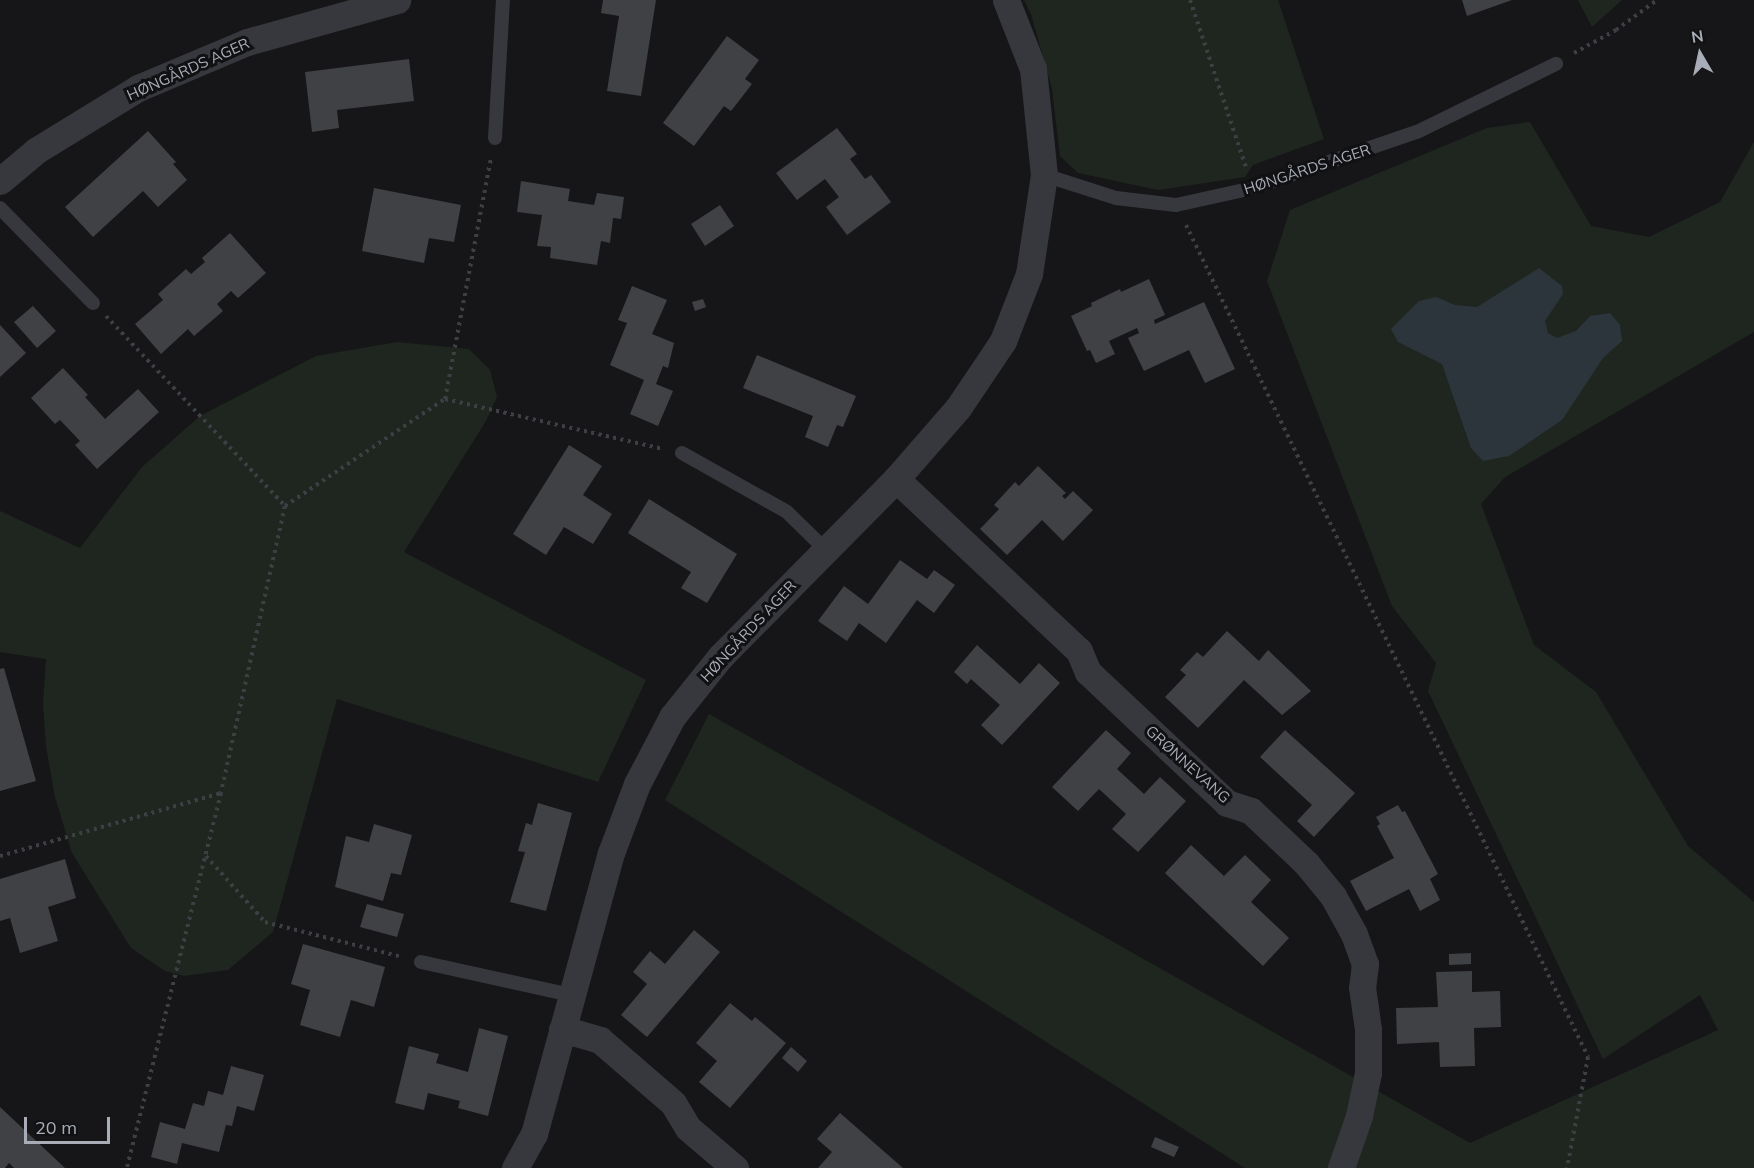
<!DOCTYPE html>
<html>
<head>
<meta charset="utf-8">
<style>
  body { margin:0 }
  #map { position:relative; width:1754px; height:1168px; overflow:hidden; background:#161618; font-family:Mulish,sans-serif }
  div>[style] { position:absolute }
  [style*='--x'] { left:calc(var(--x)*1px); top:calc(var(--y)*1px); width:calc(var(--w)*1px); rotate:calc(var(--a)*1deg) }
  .green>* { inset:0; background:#1e261f }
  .water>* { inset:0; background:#2c353c }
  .building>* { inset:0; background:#404145 }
  .path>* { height:4px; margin-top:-2px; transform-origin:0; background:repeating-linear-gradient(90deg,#3d3f44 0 3px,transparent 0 7.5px) }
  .lane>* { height:14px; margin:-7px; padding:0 7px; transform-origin:7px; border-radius:7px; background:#37383d }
  .street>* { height:27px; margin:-13.5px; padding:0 13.5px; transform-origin:13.5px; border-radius:13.5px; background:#37383d }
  span { translate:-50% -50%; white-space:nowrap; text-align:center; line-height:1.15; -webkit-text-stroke:6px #111113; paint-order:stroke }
  .street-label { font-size:15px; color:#a8adb8 }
  .north { position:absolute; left:1670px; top:24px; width:60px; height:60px; -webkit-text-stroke:4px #111113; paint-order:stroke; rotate:351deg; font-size:16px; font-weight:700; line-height:24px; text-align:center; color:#a8adb8 }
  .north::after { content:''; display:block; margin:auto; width:21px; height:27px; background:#a8adb8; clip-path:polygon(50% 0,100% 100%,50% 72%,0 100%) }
  .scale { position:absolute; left:24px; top:1117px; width:86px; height:27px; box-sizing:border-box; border:3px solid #a8adb8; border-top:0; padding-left:8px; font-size:18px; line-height:21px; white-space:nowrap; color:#a8adb8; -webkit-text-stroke:4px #111113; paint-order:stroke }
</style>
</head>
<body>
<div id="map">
  <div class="green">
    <i style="clip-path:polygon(1024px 0,1278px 0,1324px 139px,1253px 165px,1245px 177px,1158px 190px,1078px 173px,1060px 156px,1052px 89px,1031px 14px)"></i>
    <i style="clip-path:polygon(1578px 0,1622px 0,1592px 27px)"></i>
    <i style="clip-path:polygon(1530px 122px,1591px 226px,1649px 237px,1720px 202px,1754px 142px,1754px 332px,1505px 477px,1481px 504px,1534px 645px,1596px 692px,1688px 846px,1754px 902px,1754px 1168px,1245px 1168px,665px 800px,709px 714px,1470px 1143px,1718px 1030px,1700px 995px,1603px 1059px,1428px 691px,1436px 663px,1392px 606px,1267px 281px,1290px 210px,1487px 128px)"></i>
    <i style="clip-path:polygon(397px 342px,469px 349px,490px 370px,497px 397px,486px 421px,404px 552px,646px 680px,598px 782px,337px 699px,273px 932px,228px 970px,184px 976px,165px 971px,131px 948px,72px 853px,55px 797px,46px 746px,43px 704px,46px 659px,0 652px,0 511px,80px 548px,142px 467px,200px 416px,316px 356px)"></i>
  </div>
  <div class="water">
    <i style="clip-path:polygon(1539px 268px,1562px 286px,1563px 294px,1545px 321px,1548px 333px,1557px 338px,1576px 331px,1590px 316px,1610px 313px,1620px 325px,1622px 341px,1603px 358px,1562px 420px,1509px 456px,1483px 461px,1471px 448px,1442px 364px,1398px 342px,1391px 329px,1419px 301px,1436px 297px,1455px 305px,1477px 307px)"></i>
  </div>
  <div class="building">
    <i style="clip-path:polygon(603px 0,656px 0,641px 96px,607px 91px,619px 16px,601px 13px)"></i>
    <i style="clip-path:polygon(1462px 0,1512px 0,1467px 16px)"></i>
    <i style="clip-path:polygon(727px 36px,759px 60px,745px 79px,752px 84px,731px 111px,724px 106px,694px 146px,663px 123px)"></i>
    <i style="clip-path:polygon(409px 59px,414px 101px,337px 110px,339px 128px,312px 132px,305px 72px)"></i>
    <i style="clip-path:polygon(837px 128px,857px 154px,850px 159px,865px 179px,871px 175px,891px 202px,847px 235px,826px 207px,839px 197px,825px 179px,797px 200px,776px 173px)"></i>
    <i style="clip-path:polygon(148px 131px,176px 162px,173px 164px,187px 180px,158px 207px,143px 191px,93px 237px,65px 207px)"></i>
    <i style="clip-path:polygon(521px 181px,570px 189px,568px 201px,594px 205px,597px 193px,624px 197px,621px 219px,613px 218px,610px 243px,601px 241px,597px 265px,550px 258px,551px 247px,537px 246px,542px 215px,517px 212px)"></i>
    <i style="clip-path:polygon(374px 188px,461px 205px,454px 242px,429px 238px,424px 263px,362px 251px)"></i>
    <i style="clip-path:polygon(720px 205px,734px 226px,705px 246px,691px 224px)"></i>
    <i style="clip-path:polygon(230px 233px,266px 273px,238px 298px,231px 291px,217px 304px,223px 311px,194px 336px,188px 329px,161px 354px,135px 324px,163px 300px,158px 294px,186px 269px,191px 274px,205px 262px,202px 258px)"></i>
    <i style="clip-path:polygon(1149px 279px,1165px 315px,1154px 320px,1155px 324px,1204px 302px,1235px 369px,1205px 383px,1189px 350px,1144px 371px,1128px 338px,1139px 333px,1137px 328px,1109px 341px,1115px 354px,1096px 363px,1090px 350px,1087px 351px,1071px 316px,1092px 306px,1091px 303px,1120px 289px,1121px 292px)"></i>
    <i style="clip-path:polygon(632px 286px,667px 300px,652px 334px,674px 343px,668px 368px,663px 366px,656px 384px,673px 391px,658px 426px,630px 414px,644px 380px,610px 365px,627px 323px,618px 320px)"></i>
    <i style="clip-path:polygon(703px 299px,706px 307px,695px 311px,692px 302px)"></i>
    <i style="clip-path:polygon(33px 306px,56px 331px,37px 348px,14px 322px)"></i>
    <i style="clip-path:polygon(0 325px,26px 353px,0 377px)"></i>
    <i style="clip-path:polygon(757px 355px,856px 396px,843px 427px,837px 425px,828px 447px,805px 437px,813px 416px,743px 388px)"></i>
    <i style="clip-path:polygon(63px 368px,88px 395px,85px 397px,105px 419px,138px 389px,159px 412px,97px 469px,75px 445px,80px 441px,60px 420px,55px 424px,31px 398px)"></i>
    <i style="clip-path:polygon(569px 445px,602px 466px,583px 495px,612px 514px,593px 544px,564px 527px,546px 555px,513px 534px)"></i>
    <i style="clip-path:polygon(1038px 466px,1066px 493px,1062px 496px,1065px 499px,1073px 491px,1093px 510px,1063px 541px,1042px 520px,1007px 555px,980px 529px,999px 509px,994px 505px,1015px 482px,1019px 486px)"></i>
    <i style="clip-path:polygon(649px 499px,737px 554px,707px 603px,681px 588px,691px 572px,628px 533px)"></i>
    <i style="clip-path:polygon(900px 560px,927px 579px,934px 570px,955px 585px,934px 613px,917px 600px,886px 643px,859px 623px,847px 641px,818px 621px,844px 586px,868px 604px)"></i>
    <i style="clip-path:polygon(1227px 631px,1259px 661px,1268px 650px,1311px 691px,1282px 715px,1244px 680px,1198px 728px,1165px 697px,1186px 675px,1180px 670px,1197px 652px,1203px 657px)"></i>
    <i style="clip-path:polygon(977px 645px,1020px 684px,1039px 663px,1060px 683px,1002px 745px,981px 725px,1000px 705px,971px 679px,967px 684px,954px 672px)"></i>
    <i style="clip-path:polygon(4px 668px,36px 781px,0 791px,0 669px)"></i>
    <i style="clip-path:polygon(1106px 730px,1131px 753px,1117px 769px,1144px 794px,1160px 777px,1186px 801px,1138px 852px,1112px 829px,1126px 814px,1099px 789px,1078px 811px,1052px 787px)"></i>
    <i style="clip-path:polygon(1285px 730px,1355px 793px,1314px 837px,1297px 821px,1312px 805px,1260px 757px)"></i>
    <i style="clip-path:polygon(538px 803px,572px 813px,546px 911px,510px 902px,525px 852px,518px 851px,526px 823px,532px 825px)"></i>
    <i style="clip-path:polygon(1398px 805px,1402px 812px,1405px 811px,1438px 874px,1430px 879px,1440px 900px,1420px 911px,1409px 889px,1366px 911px,1350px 881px,1394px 858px,1377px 826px,1380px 824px,1376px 817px)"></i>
    <i style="clip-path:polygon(374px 824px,412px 835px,401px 875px,391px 873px,383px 901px,335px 887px,346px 836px,369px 842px)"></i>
    <i style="clip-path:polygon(1191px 845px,1224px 876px,1245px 855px,1271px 880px,1251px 902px,1289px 938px,1263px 966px,1165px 873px)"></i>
    <i style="clip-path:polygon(65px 859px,76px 898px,48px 907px,58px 941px,20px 953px,10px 918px,0 921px,0 879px)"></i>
    <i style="clip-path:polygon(367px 904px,404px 914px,397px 937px,360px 927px)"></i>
    <i style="clip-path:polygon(694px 930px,720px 952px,647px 1037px,621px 1015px,647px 984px,633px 972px,650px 951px,665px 964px)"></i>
    <i style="clip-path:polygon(303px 944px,385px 967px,374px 1007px,351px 1000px,340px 1037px,300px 1025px,310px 990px,291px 984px)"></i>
    <i style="clip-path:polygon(1471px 953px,1471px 964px,1449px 965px,1449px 954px)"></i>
    <i style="clip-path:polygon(1472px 971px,1472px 992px,1500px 991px,1501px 1027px,1474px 1028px,1475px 1066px,1440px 1067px,1439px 1042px,1397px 1044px,1396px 1008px,1438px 1007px,1436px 972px)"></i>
    <i style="clip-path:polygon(730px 1003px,752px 1021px,755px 1017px,786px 1043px,730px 1108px,699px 1082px,717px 1061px,696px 1043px)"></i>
    <i style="clip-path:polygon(479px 1028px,508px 1036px,488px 1116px,458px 1108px,460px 1101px,428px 1093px,424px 1110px,395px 1103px,409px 1046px,439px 1054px,436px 1063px,468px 1072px)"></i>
    <i style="clip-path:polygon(791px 1047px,807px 1061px,798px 1072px,782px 1058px)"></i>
    <i style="clip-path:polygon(231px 1066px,264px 1075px,254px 1111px,237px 1106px,232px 1126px,226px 1125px,219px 1152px,182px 1143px,177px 1164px,151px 1157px,160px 1122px,185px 1129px,193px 1103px,204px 1106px,208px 1091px,223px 1095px)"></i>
    <i style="clip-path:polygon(0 1107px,65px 1168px,14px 1168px,9px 1163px,5px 1168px,0 1168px)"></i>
    <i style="clip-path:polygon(840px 1113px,903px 1168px,818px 1168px,832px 1152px,817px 1139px)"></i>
    <i style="clip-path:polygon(1155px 1137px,1179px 1147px,1174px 1157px,1151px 1147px)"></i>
  </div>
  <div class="path">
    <i style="--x:1190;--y:0;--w:179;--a:71.5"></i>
    <i style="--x:1574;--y:53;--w:48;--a:-28.7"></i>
    <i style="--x:1616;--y:30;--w:51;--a:-36.2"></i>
    <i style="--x:1186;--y:225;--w:924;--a:64.21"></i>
    <i style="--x:1588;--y:1057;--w:113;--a:100.7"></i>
    <i style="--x:106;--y:316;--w:261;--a:46.7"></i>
    <i style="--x:285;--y:506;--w:294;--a:102.6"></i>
    <i style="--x:221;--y:793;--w:387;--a:104.1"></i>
    <i style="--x:445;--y:399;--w:224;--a:12.9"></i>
    <i style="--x:285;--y:506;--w:192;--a:-33.8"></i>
    <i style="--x:445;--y:399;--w:245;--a:-79.2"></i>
    <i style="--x:0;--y:856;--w:230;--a:-15.9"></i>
    <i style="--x:206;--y:856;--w:89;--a:48.2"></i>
    <i style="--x:265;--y:922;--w:141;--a:14.3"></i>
  </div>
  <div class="lane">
    <i style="--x:495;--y:138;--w:138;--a:-86.7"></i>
    <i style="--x:1044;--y:175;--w:76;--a:17.7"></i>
    <i style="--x:1116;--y:198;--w:60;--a:6.7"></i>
    <i style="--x:1176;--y:205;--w:79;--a:-12.4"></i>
    <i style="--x:1253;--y:188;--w:173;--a:-18.9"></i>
    <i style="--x:1417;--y:132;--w:155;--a:-26.1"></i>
    <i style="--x:0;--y:208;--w:133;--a:45.6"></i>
    <i style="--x:682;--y:453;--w:120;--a:29.3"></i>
    <i style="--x:787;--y:512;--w:54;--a:44.3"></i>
    <i style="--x:421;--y:962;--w:154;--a:12.4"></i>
  </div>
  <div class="street">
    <i style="--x:0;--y:181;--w:48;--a:-40"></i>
    <i style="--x:37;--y:150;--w:119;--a:-31.5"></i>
    <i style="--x:138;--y:88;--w:118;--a:-22.9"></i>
    <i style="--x:247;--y:42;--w:156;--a:-15.6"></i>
    <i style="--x:896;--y:479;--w:251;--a:43.2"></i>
    <i style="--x:1079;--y:651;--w:23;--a:67"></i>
    <i style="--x:1088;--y:672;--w:191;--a:43.3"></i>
    <i style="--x:1227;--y:803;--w:25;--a:18"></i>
    <i style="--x:1251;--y:811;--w:76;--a:43.4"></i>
    <i style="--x:1306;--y:863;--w:43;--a:50.7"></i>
    <i style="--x:1333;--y:896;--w:43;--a:61.1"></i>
    <i style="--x:1354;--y:934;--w:32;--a:70"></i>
    <i style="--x:1365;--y:964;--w:23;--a:97"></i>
    <i style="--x:1362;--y:987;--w:42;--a:81.9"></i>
    <i style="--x:1368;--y:1029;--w:44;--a:90"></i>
    <i style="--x:1368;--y:1073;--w:44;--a:101.8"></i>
    <i style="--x:1359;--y:1116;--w:55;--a:109.1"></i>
    <i style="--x:562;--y:1029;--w:40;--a:16"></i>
    <i style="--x:600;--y:1040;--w:96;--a:40.8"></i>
    <i style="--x:673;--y:1103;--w:29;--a:59"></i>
    <i style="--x:688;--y:1128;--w:62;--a:40.4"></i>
    <i style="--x:515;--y:1168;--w:39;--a:-61"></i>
    <i style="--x:534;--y:1134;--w:291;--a:-74.7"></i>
    <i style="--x:611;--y:853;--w:74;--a:-69.4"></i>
    <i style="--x:637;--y:784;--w:76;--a:-62.4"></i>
    <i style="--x:672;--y:717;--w:77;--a:-51.3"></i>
    <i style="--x:720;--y:657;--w:250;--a:-45.3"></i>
    <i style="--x:896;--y:479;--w:94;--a:-48.9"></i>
    <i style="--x:958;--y:408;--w:81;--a:-56.1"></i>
    <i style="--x:1003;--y:341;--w:72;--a:-68.8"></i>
    <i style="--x:1029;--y:274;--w:100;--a:-81.4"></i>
    <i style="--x:1044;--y:175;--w:107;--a:-95.9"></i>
    <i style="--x:1033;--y:69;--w:74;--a:-111.4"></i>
  </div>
  <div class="street-label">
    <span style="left:188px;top:69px;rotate:-24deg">HØNGÅRDS AGER</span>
    <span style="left:1307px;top:169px;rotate:-18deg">HØNGÅRDS AGER</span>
    <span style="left:748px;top:631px;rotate:-47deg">HØNGÅRDS AGER</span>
    <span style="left:1188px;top:764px;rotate:42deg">GRØNNEVANG</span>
  </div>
  <div class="north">N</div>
  <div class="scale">20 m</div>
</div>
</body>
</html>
